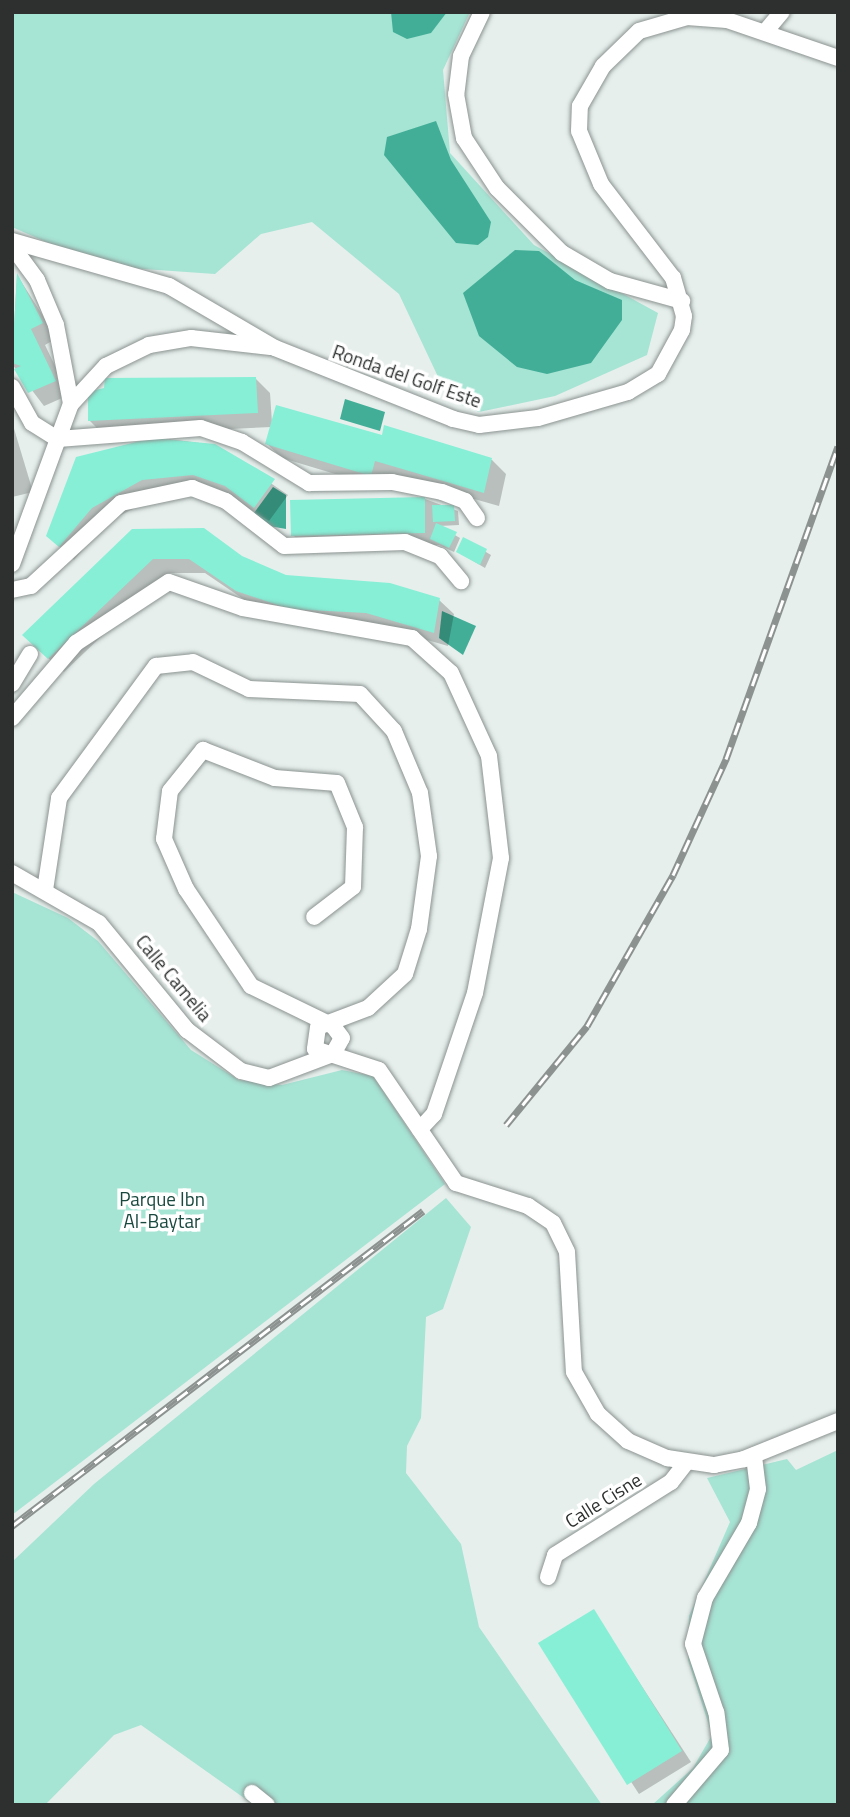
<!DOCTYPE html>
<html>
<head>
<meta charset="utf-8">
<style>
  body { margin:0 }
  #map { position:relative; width:850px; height:1817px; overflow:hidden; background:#e6efec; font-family:"Titillium Web",sans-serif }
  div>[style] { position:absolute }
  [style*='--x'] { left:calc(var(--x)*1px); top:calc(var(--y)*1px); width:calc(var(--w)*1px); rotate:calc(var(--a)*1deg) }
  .green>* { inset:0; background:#a6e4d4 }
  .water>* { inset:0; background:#42ae97 }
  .shadow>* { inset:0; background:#0003 }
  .building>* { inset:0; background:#87efd6 }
  .roads { filter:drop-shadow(0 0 2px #8b9391) drop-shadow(0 0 2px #8b9391) }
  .minor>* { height:16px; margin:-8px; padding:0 8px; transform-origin:8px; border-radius:8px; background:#fff }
  .rail>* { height:7px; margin-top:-3.5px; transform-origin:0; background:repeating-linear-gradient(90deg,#fff 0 13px,#8c9290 0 26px); box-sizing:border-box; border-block:2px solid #8c9290 }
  span { translate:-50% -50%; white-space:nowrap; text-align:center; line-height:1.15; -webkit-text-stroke:7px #fff; paint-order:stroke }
  .street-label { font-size:19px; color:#2d302f }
  .park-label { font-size:19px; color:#19483e }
  .frame { position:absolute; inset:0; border:14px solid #2d302f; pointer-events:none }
</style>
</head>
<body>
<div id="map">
  <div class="green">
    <i style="clip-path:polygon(12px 12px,470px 12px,443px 70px,450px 153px,534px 245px,658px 313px,647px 355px,555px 396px,479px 412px,449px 400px,399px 294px,312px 222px,261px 234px,215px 274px,101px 266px,12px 227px)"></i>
    <i style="clip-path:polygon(12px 892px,68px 918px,98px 941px,191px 1050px,239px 1080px,282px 1085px,342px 1070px,373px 1076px,445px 1184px,12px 1515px)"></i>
    <i style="clip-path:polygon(446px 1198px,471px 1227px,443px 1309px,426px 1317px,421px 1418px,407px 1446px,406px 1473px,461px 1544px,479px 1627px,602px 1805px,254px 1805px,141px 1725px,114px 1735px,45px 1805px,12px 1805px,12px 1562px,94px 1484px)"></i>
    <i style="clip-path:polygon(838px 1450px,838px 1805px,652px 1805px,693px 1768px,712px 1735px,688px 1660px,689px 1616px,730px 1522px,707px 1478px,787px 1459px,796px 1470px)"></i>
  </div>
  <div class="water">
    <i style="clip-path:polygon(391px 12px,447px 12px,431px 33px,407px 39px,393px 32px)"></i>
    <i style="clip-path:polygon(436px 121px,451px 160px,491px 222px,488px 237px,478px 245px,456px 243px,384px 155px,387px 137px)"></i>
    <i style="clip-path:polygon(515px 250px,539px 251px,575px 280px,622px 300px,622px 320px,591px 363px,547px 374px,517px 367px,479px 336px,463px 293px)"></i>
    <i style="clip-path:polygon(345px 399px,385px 412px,380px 431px,340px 419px)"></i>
    <i style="clip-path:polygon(273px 487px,286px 495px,286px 529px,269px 526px,254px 513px)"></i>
    <i style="clip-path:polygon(442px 611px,476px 626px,463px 655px,439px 638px)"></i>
  </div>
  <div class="shadow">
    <i style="clip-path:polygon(17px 275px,57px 338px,45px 345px,69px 395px,44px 406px,12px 364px)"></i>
    <i style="clip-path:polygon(255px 378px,270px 393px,272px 423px,492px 460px,506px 474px,499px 506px,390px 475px,385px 489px,282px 458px,267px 444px,271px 427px,104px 435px,89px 420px)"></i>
    <i style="clip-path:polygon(12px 422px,33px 492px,12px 497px)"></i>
    <i style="clip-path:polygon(169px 439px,215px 445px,288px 495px,269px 521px,225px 494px,169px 491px,107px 522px,74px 560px,48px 536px,78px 458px)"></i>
    <i style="clip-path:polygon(425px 499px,458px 511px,459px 525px,439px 526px,460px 538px,454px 552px,439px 545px,308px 550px,293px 535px)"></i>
    <i style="clip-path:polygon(133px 531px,241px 558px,286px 576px,439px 600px,454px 614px,448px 646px,382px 627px,252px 605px,205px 573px,168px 573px,64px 672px,39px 650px)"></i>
    <i style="clip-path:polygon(464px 539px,491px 555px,485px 568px,458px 552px)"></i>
    <i style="clip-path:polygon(593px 1611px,691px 1762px,639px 1794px,541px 1643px)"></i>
  </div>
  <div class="building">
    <i style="clip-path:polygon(17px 273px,43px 323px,31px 329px,56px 381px,28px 393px,14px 369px,21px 366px,12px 363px)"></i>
    <i style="clip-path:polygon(256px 377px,258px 413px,88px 421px,88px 392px,104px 388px,105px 378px)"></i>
    <i style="clip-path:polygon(276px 405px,382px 435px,384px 425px,492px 458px,484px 493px,375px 461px,371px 476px,265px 444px)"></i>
    <i style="clip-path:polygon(152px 438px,215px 444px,275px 479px,254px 508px,225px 486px,193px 475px,142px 480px,92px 508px,59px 547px,46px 536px,76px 457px)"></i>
    <i style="clip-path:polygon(425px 497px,425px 533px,291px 536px,290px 500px)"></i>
    <i style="clip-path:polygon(432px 505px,454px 505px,455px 521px,433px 522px)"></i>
    <i style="clip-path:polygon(436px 523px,457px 532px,449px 548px,430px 539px)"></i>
    <i style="clip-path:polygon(204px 528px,242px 556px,286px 575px,390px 583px,440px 598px,434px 633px,366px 613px,289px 609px,236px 591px,189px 559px,153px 559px,48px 659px,22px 635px,132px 529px)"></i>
    <i style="clip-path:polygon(463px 537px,487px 549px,480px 565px,456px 552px)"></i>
    <i style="clip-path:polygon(594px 1609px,682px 1751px,627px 1785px,538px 1643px)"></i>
  </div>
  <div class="roads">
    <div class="minor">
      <i style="--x:482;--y:12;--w:49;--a:115.5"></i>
      <i style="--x:461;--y:56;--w:38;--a:97"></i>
      <i style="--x:456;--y:94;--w:45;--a:79.7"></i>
      <i style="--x:464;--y:138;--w:60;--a:56.6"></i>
      <i style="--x:497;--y:188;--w:92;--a:45"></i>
      <i style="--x:562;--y:253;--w:56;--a:30.3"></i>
      <i style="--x:610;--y:281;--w:75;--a:15.5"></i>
      <i style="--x:765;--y:32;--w:26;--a:-50"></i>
      <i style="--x:12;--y:241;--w:163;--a:16"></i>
      <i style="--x:169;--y:286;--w:123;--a:30.3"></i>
      <i style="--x:275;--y:348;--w:192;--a:21.7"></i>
      <i style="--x:453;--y:419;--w:27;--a:13"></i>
      <i style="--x:479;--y:425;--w:59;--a:-6.8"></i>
      <i style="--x:538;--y:418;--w:94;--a:-16.1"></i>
      <i style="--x:628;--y:392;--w:35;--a:-31"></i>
      <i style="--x:658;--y:374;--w:50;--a:-61.4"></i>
      <i style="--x:682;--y:330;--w:14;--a:-82"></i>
      <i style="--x:684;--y:316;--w:40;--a:-106"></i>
      <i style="--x:673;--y:278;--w:118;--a:-127.5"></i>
      <i style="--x:601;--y:184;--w:57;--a:-112.5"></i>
      <i style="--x:579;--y:131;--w:25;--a:-88"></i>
      <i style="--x:580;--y:106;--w:46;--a:-60.1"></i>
      <i style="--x:603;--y:66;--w:50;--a:-44.2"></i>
      <i style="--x:639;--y:31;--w:50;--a:-16.3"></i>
      <i style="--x:687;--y:17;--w:40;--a:4.3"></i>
      <i style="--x:727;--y:20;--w:117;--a:18.9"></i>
      <i style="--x:12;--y:246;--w:42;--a:53.7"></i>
      <i style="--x:37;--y:280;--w:49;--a:67.1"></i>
      <i style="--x:56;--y:325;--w:80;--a:79.2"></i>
      <i style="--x:71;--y:404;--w:52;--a:-47.4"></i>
      <i style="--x:106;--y:366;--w:48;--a:-26"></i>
      <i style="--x:149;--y:345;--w:43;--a:-9.5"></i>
      <i style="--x:191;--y:338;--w:80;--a:6.5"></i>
      <i style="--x:12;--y:387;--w:41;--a:60.9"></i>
      <i style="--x:32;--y:423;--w:31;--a:32"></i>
      <i style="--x:58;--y:439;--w:143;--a:-4.4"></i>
      <i style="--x:201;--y:428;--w:43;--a:18.9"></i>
      <i style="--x:242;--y:442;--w:79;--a:31.5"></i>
      <i style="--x:309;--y:483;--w:83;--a:-0.7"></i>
      <i style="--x:392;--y:482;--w:51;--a:11.3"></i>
      <i style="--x:442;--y:492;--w:25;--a:21"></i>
      <i style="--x:465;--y:501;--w:21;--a:55"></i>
      <i style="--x:12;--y:564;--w:171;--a:-69.8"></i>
      <i style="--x:12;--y:590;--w:19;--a:-12"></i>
      <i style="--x:31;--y:586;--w:122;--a:-42.7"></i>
      <i style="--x:121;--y:503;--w:73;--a:-11.9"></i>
      <i style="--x:192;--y:488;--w:36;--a:21"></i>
      <i style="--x:226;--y:501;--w:73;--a:37.8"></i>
      <i style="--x:284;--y:546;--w:121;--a:-1.9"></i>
      <i style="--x:405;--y:542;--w:38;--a:22"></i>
      <i style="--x:440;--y:556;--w:33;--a:50"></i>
      <i style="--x:12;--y:684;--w:35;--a:-59"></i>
      <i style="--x:12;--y:718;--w:99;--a:-49.5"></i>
      <i style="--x:76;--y:643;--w:111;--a:-33.3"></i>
      <i style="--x:169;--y:582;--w:78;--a:19.4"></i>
      <i style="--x:243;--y:608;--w:172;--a:10.1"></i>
      <i style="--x:412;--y:638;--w:52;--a:41.9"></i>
      <i style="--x:451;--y:673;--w:91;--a:65.4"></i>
      <i style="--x:489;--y:756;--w:103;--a:83.3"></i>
      <i style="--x:501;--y:858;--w:137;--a:100.9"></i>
      <i style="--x:475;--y:993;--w:128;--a:108.7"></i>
      <i style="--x:434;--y:1114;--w:21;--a:133"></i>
      <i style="--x:12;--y:873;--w:100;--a:29.9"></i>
      <i style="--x:99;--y:923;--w:139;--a:50.6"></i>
      <i style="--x:187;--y:1030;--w:68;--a:37.2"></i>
      <i style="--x:241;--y:1071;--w:29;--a:14"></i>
      <i style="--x:269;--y:1078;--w:68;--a:-20.6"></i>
      <i style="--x:333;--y:1054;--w:18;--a:-61"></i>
      <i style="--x:342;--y:1038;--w:15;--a:-127"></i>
      <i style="--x:333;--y:1026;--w:91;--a:-154"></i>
      <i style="--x:251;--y:986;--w:117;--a:-123.8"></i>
      <i style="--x:186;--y:889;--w:55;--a:-113.7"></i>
      <i style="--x:164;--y:839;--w:48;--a:-82.9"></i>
      <i style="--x:170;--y:791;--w:53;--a:-51.2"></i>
      <i style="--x:203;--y:750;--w:77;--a:21.3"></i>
      <i style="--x:275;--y:778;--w:62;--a:4.6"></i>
      <i style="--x:337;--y:783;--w:48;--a:67.8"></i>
      <i style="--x:355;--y:827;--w:60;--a:91.9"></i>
      <i style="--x:353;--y:887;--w:49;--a:142.4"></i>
      <i style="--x:45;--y:890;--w:93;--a:-81.3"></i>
      <i style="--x:59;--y:798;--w:164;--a:-53.7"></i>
      <i style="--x:156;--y:666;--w:37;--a:-6"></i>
      <i style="--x:193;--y:662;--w:62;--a:25.7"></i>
      <i style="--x:249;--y:689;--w:111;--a:2.6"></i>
      <i style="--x:360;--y:694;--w:50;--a:47.4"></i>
      <i style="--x:394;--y:731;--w:67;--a:67.2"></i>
      <i style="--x:420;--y:793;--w:64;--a:81.9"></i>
      <i style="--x:429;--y:856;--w:74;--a:97.8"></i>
      <i style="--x:419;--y:929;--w:47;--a:107.3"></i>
      <i style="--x:405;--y:974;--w:50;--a:137.4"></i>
      <i style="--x:368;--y:1008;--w:53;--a:159.2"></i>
      <i style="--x:318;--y:1027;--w:22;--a:98"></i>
      <i style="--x:315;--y:1049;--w:67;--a:18.2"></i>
      <i style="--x:379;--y:1070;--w:137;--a:55.7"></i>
      <i style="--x:456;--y:1183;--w:76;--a:17.7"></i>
      <i style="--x:528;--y:1206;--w:30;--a:34"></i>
      <i style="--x:553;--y:1223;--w:32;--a:64"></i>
      <i style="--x:567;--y:1252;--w:120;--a:86.7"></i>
      <i style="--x:574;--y:1372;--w:48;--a:60.3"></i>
      <i style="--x:598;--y:1414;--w:40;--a:42"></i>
      <i style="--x:628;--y:1441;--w:43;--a:23.6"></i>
      <i style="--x:667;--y:1458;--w:48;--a:8.5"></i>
      <i style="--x:714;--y:1465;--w:31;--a:-11"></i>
      <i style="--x:744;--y:1459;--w:101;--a:-22"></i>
      <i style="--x:548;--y:1577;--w:23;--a:-72"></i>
      <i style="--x:555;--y:1555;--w:137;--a:-32.2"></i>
      <i style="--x:671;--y:1482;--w:24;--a:-52"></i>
      <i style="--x:252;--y:1793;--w:19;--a:39"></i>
      <i style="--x:674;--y:1805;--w:72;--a:-49.5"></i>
      <i style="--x:721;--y:1750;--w:38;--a:-97"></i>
      <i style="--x:716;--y:1712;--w:72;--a:-108.7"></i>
      <i style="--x:693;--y:1644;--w:48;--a:-75.4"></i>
      <i style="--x:705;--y:1598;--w:87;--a:-59.6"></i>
      <i style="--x:749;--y:1523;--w:35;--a:-75"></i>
      <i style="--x:758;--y:1489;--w:34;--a:-97"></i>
    </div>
  </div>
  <div class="rail">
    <i style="--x:506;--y:1125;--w:128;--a:-50.7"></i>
    <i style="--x:587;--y:1026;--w:174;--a:-60.3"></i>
    <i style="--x:673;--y:875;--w:128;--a:-65.4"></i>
    <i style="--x:726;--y:759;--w:332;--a:-70.3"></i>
    <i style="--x:12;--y:1526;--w:518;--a:-37.47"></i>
  </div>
  <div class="street-label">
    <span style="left:407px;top:376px;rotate:19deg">Ronda del Golf Este</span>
    <span style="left:174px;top:978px;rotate:50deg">Calle Camelia</span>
    <span style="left:603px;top:1500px;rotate:-32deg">Calle Cisne</span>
  </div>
  <div class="park-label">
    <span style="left:162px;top:1210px">Parque Ibn<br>Al-Baytar</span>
  </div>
  <div class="frame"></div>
</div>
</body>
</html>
